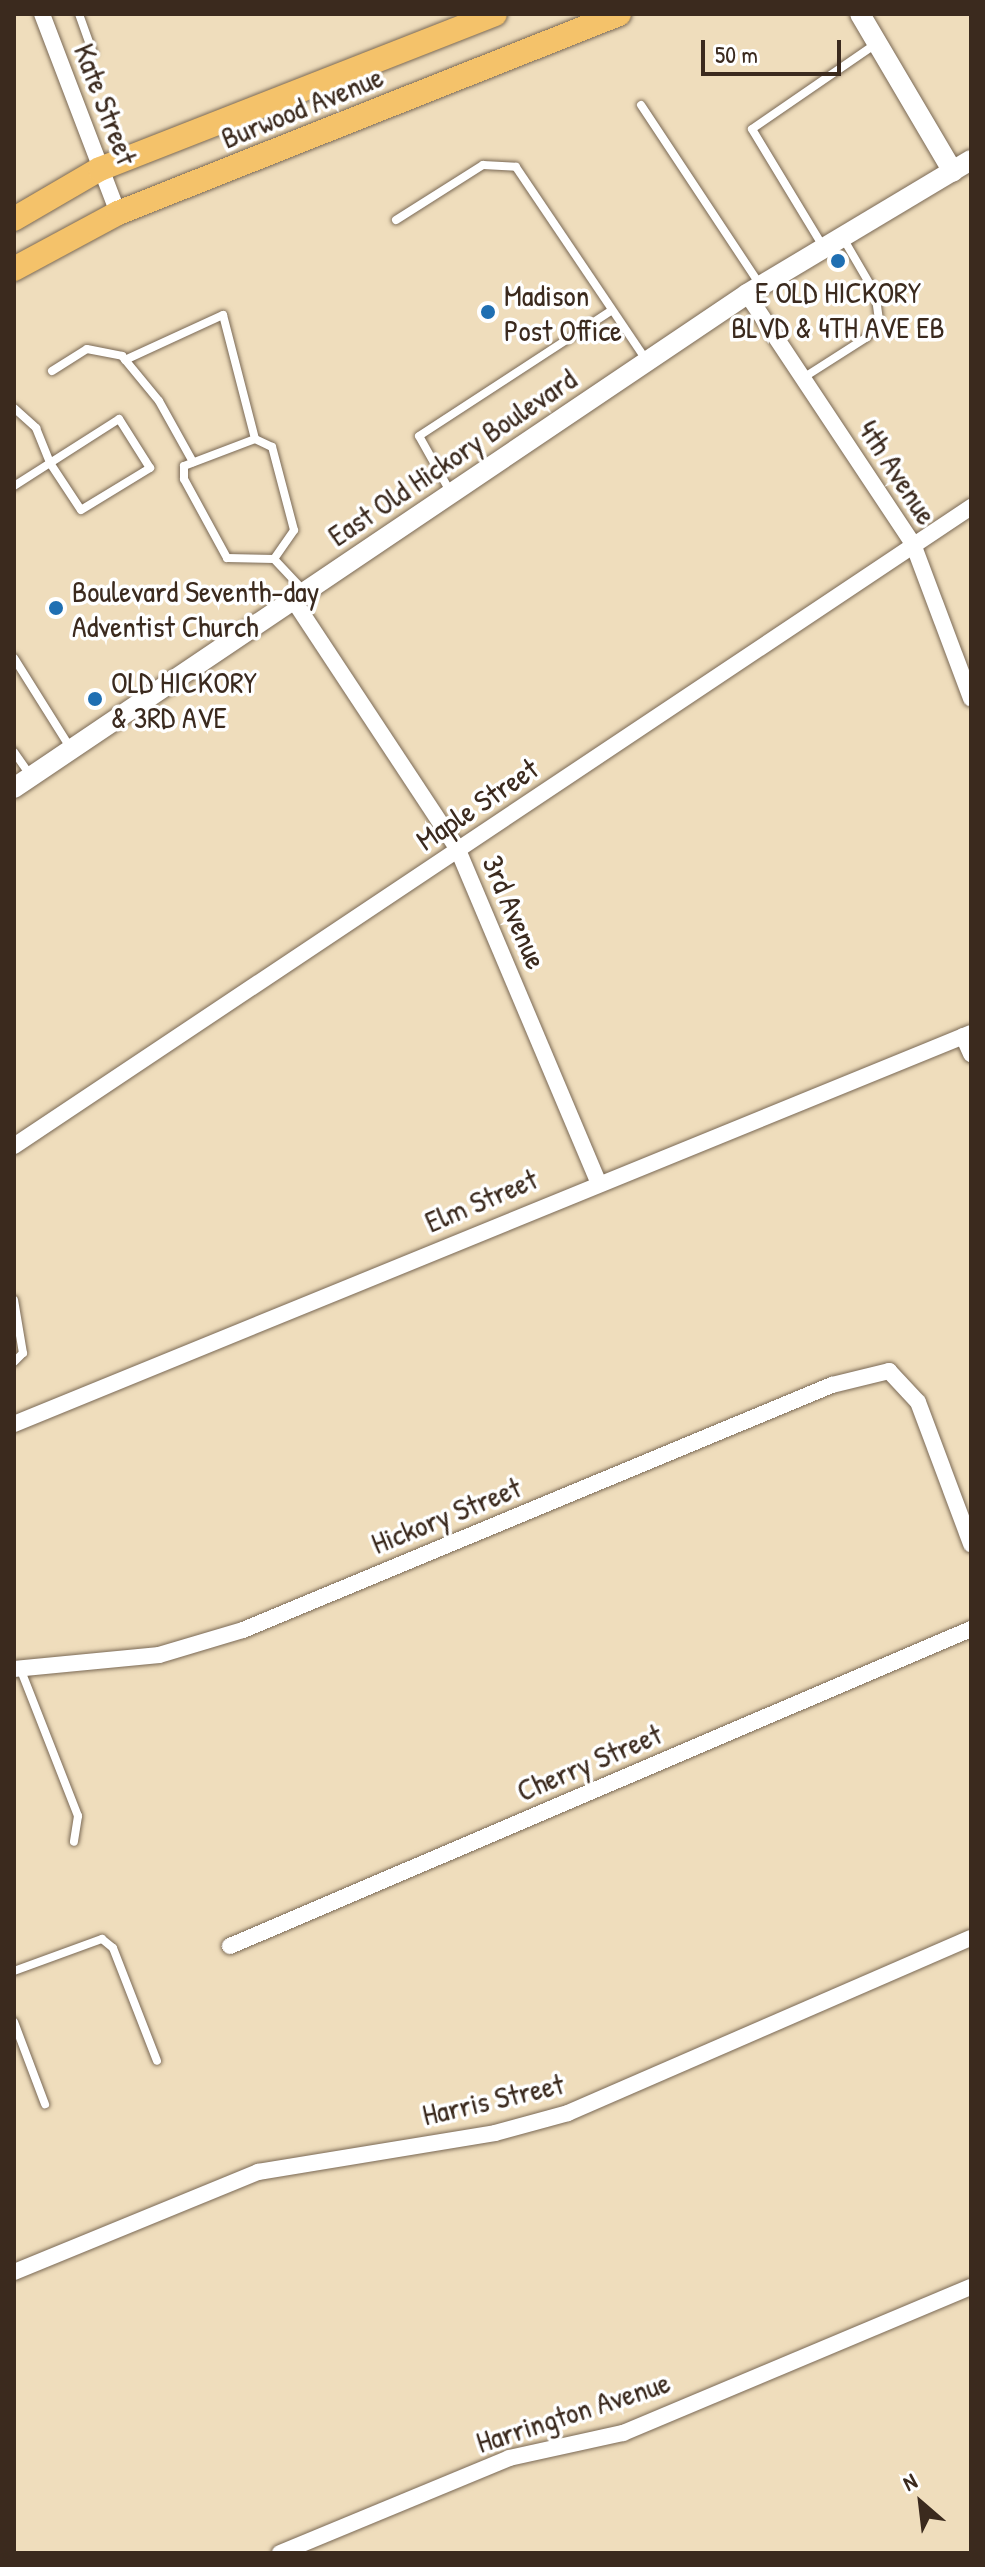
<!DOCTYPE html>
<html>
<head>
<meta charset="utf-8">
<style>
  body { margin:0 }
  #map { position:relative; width:985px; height:2567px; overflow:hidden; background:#efddbc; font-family:"Patrick Hand",sans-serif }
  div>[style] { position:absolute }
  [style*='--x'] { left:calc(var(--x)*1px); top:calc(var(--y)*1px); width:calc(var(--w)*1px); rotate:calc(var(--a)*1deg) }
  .roads { filter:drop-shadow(0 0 2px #7a6955) drop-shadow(0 0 2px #7a6955) }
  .service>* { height:8px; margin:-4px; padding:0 4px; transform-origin:4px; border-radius:4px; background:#fff }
  .minor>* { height:16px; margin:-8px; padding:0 8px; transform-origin:8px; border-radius:8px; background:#fff }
  .tertiary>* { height:20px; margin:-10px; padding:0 10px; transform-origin:10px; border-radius:10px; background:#fff }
  .primary>* { height:24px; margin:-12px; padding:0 12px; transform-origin:12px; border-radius:12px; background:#f4c26a }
  .dots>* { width:22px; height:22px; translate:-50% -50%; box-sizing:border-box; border:4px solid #fff; border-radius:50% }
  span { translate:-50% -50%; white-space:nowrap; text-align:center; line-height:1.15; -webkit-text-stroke:7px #fff; paint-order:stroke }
  .street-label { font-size:30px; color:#3b2a1e }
  .poi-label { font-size:30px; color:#3b2a1e }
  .left { translate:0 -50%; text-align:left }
  .frame { position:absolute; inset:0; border:16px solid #3b2a1e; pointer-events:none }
  .north { position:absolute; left:881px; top:2463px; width:80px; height:80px; -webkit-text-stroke:6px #fff; paint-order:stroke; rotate:332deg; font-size:22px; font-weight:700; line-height:32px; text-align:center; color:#3b2a1e }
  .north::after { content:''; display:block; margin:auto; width:28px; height:36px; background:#3b2a1e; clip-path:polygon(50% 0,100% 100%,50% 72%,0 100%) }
  .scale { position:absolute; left:701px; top:40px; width:140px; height:36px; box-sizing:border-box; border:4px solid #3b2a1e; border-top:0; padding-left:10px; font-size:24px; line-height:28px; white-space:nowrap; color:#3b2a1e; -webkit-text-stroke:6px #fff; paint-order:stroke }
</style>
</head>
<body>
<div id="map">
  <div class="roads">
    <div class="service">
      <i style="--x:79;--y:14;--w:41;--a:70.3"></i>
      <i style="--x:641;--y:105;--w:216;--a:56.5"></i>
      <i style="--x:396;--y:220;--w:103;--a:-32.3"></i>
      <i style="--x:483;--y:165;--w:33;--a:3"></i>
      <i style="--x:516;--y:167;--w:234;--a:56"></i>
      <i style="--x:824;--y:248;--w:139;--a:-121.2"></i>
      <i style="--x:752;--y:129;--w:152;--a:-34.5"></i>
      <i style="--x:125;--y:360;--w:108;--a:-24.7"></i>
      <i style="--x:223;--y:315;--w:128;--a:75.5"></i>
      <i style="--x:52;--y:371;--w:41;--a:-32.2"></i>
      <i style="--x:87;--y:349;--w:36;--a:11"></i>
      <i style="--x:122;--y:356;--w:58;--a:50.6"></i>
      <i style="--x:159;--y:401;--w:70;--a:60.9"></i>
      <i style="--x:803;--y:378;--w:76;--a:-32.6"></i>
      <i style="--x:867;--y:337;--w:21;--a:-55"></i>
      <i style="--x:879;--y:320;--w:27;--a:-98"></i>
      <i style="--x:875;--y:293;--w:64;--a:-120.2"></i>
      <i style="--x:14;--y:408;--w:30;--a:42"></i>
      <i style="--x:36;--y:428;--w:38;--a:68"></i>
      <i style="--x:50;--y:463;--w:56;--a:56.6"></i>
      <i style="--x:81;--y:510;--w:81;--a:-31.3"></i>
      <i style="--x:150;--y:468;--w:58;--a:-122.3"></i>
      <i style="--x:119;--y:419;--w:82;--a:147.5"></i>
      <i style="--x:50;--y:463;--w:43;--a:147.4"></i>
      <i style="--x:451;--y:493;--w:65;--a:-119.3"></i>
      <i style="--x:419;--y:436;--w:230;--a:-33.1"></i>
      <i style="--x:274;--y:559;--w:35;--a:-55"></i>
      <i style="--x:294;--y:530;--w:86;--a:-104.8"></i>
      <i style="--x:272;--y:447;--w:19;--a:-155"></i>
      <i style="--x:255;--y:439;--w:76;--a:159.2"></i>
      <i style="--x:184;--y:466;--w:13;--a:90"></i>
      <i style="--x:184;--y:479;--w:90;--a:61.4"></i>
      <i style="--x:227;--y:558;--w:47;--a:1.2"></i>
      <i style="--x:274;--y:559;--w:45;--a:46.8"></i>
      <i style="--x:14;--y:658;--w:107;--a:57.9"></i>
      <i style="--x:14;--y:752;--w:29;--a:55"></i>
      <i style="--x:14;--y:1300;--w:54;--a:80.4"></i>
      <i style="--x:23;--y:1353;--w:13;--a:135"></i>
      <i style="--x:20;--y:1668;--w:159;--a:68.6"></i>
      <i style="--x:78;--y:1816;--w:26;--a:99"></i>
      <i style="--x:14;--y:1971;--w:94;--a:-20"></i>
      <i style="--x:102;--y:1939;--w:14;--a:39"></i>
      <i style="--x:113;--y:1948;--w:121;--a:68.7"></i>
      <i style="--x:14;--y:2022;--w:88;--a:69.3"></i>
    </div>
    <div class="minor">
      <i style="--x:42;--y:14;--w:213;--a:69.1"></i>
      <i style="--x:747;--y:294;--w:300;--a:56.4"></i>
      <i style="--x:913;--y:544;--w:165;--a:69.4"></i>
      <i style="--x:294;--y:601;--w:298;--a:56.6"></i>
      <i style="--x:458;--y:850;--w:359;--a:67.1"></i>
      <i style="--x:963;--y:1036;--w:20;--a:66"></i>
      <i style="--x:14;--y:1146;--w:1151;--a:-33.73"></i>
      <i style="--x:14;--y:1424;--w:1034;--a:-22.22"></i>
      <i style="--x:14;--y:1669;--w:146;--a:-5.5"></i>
      <i style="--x:159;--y:1655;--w:88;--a:-16.6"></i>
      <i style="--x:243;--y:1630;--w:638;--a:-22.59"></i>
      <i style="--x:832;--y:1385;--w:59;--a:-13.8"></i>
      <i style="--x:889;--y:1371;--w:42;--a:46.9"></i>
      <i style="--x:918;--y:1402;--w:152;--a:69.5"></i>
      <i style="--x:230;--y:1946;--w:806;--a:-23.16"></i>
      <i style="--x:14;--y:2272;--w:264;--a:-22.3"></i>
      <i style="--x:258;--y:2172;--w:240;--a:-9.3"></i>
      <i style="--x:495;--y:2133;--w:76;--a:-15.3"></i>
      <i style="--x:568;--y:2113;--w:439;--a:-23.5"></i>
      <i style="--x:280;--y:2553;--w:248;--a:-22.5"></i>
      <i style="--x:509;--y:2458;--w:117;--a:-12.4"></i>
      <i style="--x:623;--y:2433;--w:377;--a:-22.8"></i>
    </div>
    <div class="tertiary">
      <i style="--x:860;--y:14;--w:183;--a:59.5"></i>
      <i style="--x:14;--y:788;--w:884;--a:-33.98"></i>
      <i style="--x:747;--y:294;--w:261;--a:-30.9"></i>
    </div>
    <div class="primary">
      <i style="--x:14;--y:219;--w:99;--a:-30.2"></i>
      <i style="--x:100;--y:169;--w:424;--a:-21.4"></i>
      <i style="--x:14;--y:269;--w:118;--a:-28.3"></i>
      <i style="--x:118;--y:213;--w:539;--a:-21.66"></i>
    </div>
  </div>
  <div class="dots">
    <i style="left:838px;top:261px;background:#1f6fb2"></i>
    <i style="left:488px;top:312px;background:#1f6fb2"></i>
    <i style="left:56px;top:608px;background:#1f6fb2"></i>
    <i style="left:95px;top:699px;background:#1f6fb2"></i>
  </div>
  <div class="street-label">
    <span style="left:106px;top:104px;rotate:69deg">Kate Street</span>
    <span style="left:302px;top:107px;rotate:-22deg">Burwood Avenue</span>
    <span style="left:452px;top:457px;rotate:-34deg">East Old Hickory Boulevard</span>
    <span style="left:898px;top:472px;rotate:57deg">4th Avenue</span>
    <span style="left:477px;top:804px;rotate:-34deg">Maple Street</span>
    <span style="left:515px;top:912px;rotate:67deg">3rd Avenue</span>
    <span style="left:481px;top:1200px;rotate:-23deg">Elm Street</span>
    <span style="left:446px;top:1515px;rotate:-22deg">Hickory Street</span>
    <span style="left:589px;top:1762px;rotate:-23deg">Cherry Street</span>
    <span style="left:493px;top:2099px;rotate:-13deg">Harris Street</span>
    <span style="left:573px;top:2412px;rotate:-18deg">Harrington Avenue</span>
  </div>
  <div class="poi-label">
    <span style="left:838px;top:309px">E OLD HICKORY<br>BLVD &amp; 4TH AVE EB</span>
    <span class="left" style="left:504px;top:312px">Madison<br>Post Office</span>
    <span class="left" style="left:72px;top:608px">Boulevard Seventh-day<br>Adventist Church</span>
    <span class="left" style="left:111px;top:699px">OLD HICKORY<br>&amp; 3RD AVE</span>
  </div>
  <div class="frame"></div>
  <div class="north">N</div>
  <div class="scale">50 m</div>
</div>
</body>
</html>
